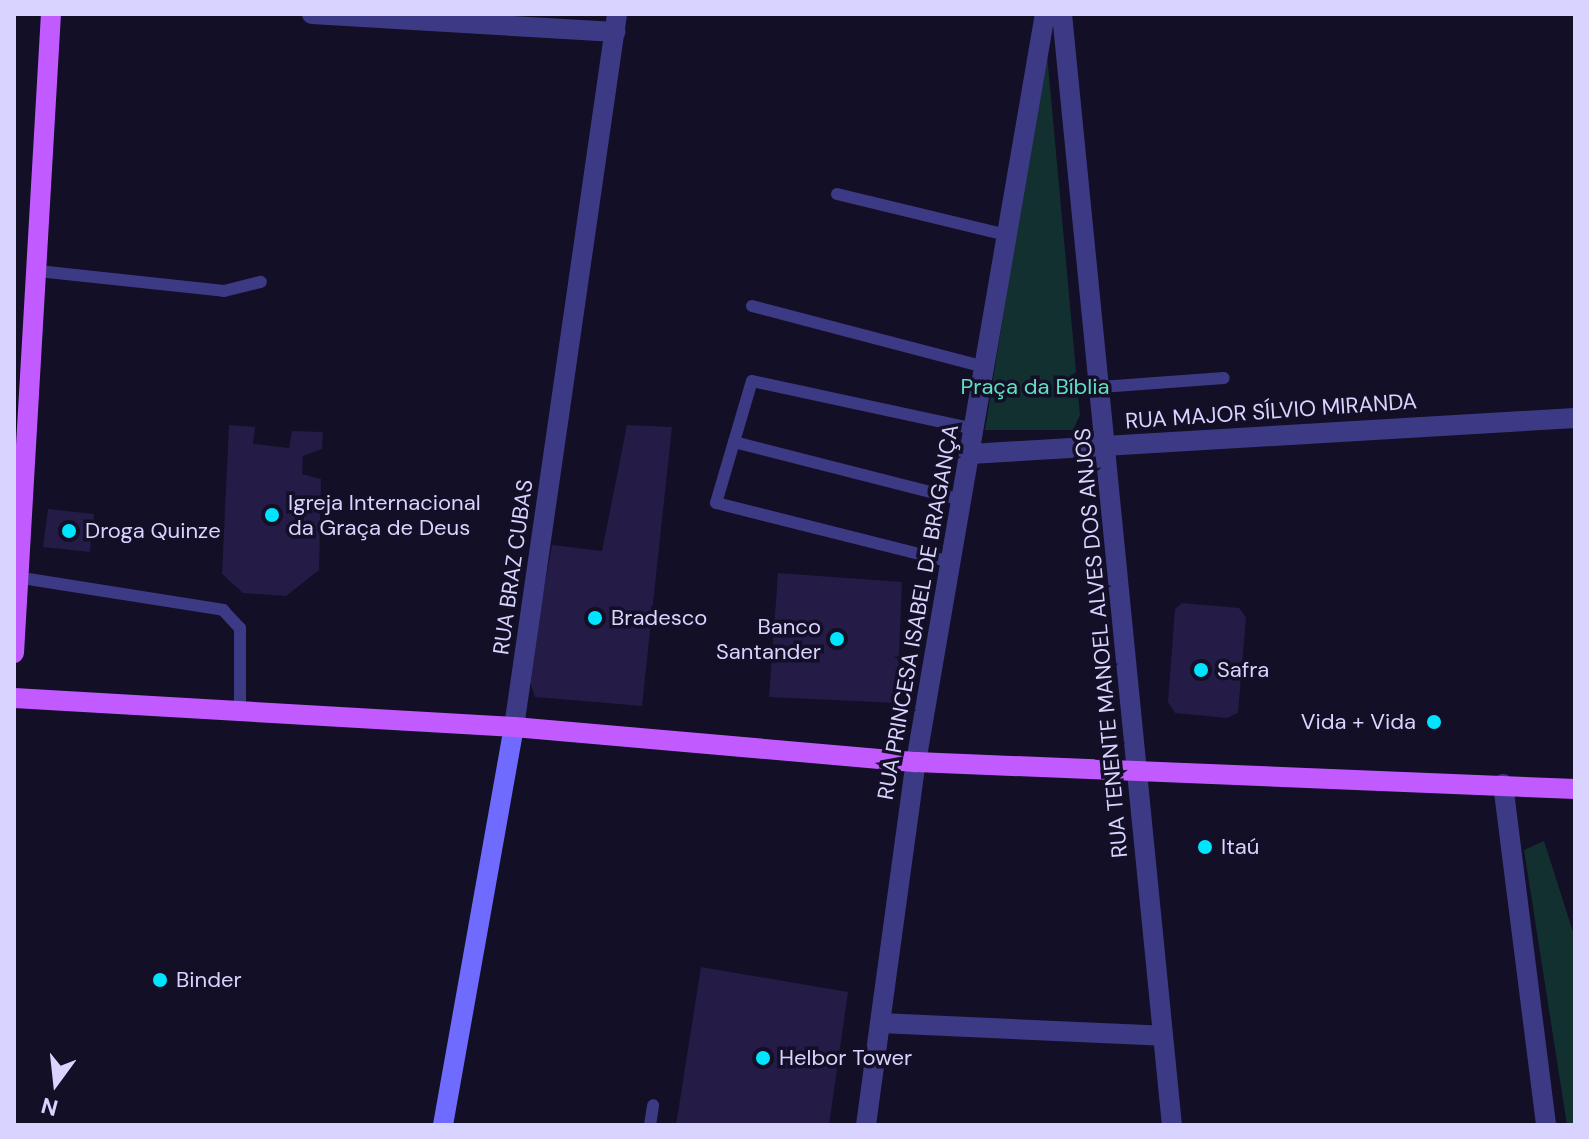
<!DOCTYPE html>
<html>
<head>
<meta charset="utf-8">
<style>
  body { margin:0 }
  #map { position:relative; width:1589px; height:1139px; overflow:hidden; background:#130f26; font-family:"DM Sans",sans-serif }
  div>[style] { position:absolute }
  [style*='--x'] { left:calc(var(--x)*1px); top:calc(var(--y)*1px); width:calc(var(--w)*1px); rotate:calc(var(--a)*1deg) }
  .green>* { inset:0; background:#12302f }
  .building>* { inset:0; background:#241b47 }
  .service>* { height:12px; margin:-6px; padding:0 6px; transform-origin:6px; border-radius:6px; background:#3d3a85 }
  .minor>* { height:20px; margin:-10px; padding:0 10px; transform-origin:10px; border-radius:10px; background:#3d3a85 }
  .secondary>* { height:20px; margin:-10px; padding:0 10px; transform-origin:10px; border-radius:10px; background:#6f6bff }
  .primary>* { height:20px; margin:-10px; padding:0 10px; transform-origin:10px; border-radius:10px; background:#c25bff }
  .dots>* { width:22px; height:22px; translate:-50% -50%; box-sizing:border-box; border:4px solid #130f26; border-radius:50% }
  span { translate:-50% -50%; white-space:nowrap; text-align:center; line-height:1.15; -webkit-text-stroke:7px #130f26; paint-order:stroke }
  .park-label { font-size:22px; color:#5fe0c0 }
  .street-label { font-size:22px; color:#d9d4ff }
  .poi-label { font-size:22px; color:#d9d4ff }
  .left { translate:0 -50%; text-align:left }
  .right { translate:-100% -50%; text-align:right }
  .frame { position:absolute; inset:0; border:16px solid #d9d4ff; pointer-events:none }
  .north { position:absolute; left:16px; top:1043px; width:80px; height:80px; -webkit-text-stroke:6px #130f26; paint-order:stroke; rotate:195deg; font-size:22px; font-weight:700; line-height:32px; text-align:center; color:#d9d4ff }
  .north::after { content:''; display:block; margin:auto; width:28px; height:36px; background:#d9d4ff; clip-path:polygon(50% 0,100% 100%,50% 72%,0 100%) }
</style>
</head>
<body>
<div id="map">
  <div class="green">
    <i style="clip-path:polygon(1046px 43px,1080px 415px,1073px 430px,985px 430px)"></i>
    <i style="clip-path:polygon(1544px 841px,1575px 938px,1575px 1125px,1567px 1125px,1524px 850px)"></i>
  </div>
  <div class="building">
    <i style="clip-path:polygon(229px 425px,255px 427px,253px 444px,289px 448px,292px 431px,323px 432px,322px 449px,303px 456px,302px 474px,321px 479px,319px 570px,286px 596px,243px 593px,222px 574px)"></i>
    <i style="clip-path:polygon(627px 425px,672px 427px,642px 706px,535px 697px,528px 676px,552px 545px,602px 551px)"></i>
    <i style="clip-path:polygon(48px 509px,94px 514px,90px 552px,43px 547px)"></i>
    <i style="clip-path:polygon(778px 573px,902px 582px,897px 703px,769px 697px)"></i>
    <i style="clip-path:polygon(1182px 603px,1239px 608px,1246px 617px,1238px 713px,1227px 718px,1175px 713px,1168px 702px,1175px 609px)"></i>
    <i style="clip-path:polygon(701px 967px,848px 992px,829px 1125px,676px 1125px)"></i>
  </div>
  <div class="service">
    <i style="--x:837;--y:194;--w:175;--a:13.6"></i>
    <i style="--x:38;--y:271;--w:187;--a:6.1"></i>
    <i style="--x:224;--y:291;--w:38;--a:-14"></i>
    <i style="--x:752;--y:306;--w:241;--a:14.7"></i>
    <i style="--x:1101;--y:387;--w:123;--a:-4.2"></i>
    <i style="--x:734;--y:442;--w:235;--a:14.3"></i>
    <i style="--x:951;--y:562;--w:242;--a:-165.9"></i>
    <i style="--x:716;--y:503;--w:127;--a:-73.6"></i>
    <i style="--x:752;--y:381;--w:227;--a:12.2"></i>
    <i style="--x:22;--y:578;--w:204;--a:9"></i>
    <i style="--x:223;--y:610;--w:25;--a:47"></i>
    <i style="--x:240;--y:628;--w:84;--a:90"></i>
    <i style="--x:650;--y:1125;--w:20;--a:-81"></i>
  </div>
  <div class="minor">
    <i style="--x:312;--y:14;--w:304;--a:3.4"></i>
    <i style="--x:1062;--y:14;--w:1116;--a:84.35"></i>
    <i style="--x:970;--y:454;--w:606;--a:-3.41"></i>
    <i style="--x:514;--y:727;--w:720;--a:-81.78"></i>
    <i style="--x:1503;--y:784;--w:344;--a:82.8"></i>
    <i style="--x:880;--y:1023;--w:283;--a:2.6"></i>
    <i style="--x:866;--y:1125;--w:366;--a:-82.2"></i>
    <i style="--x:916;--y:762;--w:759;--a:-80.22"></i>
  </div>
  <div class="secondary">
    <i style="--x:443;--y:1125;--w:404;--a:-79.9"></i>
  </div>
  <div class="primary">
    <i style="--x:14;--y:653;--w:640;--a:-86.69"></i>
    <i style="--x:14;--y:698;--w:501;--a:3.32"></i>
    <i style="--x:514;--y:727;--w:404;--a:5"></i>
    <i style="--x:916;--y:762;--w:660;--a:2.35"></i>
  </div>
  <div class="dots">
    <i style="left:272px;top:515px;background:#00e5ff"></i>
    <i style="left:69px;top:531px;background:#00e5ff"></i>
    <i style="left:595px;top:618px;background:#00e5ff"></i>
    <i style="left:837px;top:639px;background:#00e5ff"></i>
    <i style="left:1201px;top:670px;background:#00e5ff"></i>
    <i style="left:1434px;top:722px;background:#00e5ff"></i>
    <i style="left:1205px;top:847px;background:#00e5ff"></i>
    <i style="left:160px;top:980px;background:#00e5ff"></i>
    <i style="left:763px;top:1058px;background:#00e5ff"></i>
  </div>
  <div class="park-label">
    <span style="left:1035px;top:387px">Praça da Bíblia</span>
  </div>
  <div class="street-label">
    <span style="left:1271px;top:411px;rotate:-4deg">RUA MAJOR SÍLVIO MIRANDA</span>
    <span style="left:513px;top:567px;rotate:-82deg">RUA BRAZ CUBAS</span>
    <span style="left:918px;top:612px;rotate:-80deg">RUA PRINCESA ISABEL DE BRAGANÇA</span>
    <span style="left:1101px;top:643px;rotate:-95deg">RUA TENENTE MANOEL ALVES DOS ANJOS</span>
  </div>
  <div class="poi-label">
    <span class="left" style="left:288px;top:515px">Igreja Internacional<br>da Graça de Deus</span>
    <span class="left" style="left:85px;top:531px">Droga Quinze</span>
    <span class="left" style="left:611px;top:618px">Bradesco</span>
    <span class="right" style="left:821px;top:639px">Banco<br>Santander</span>
    <span class="left" style="left:1217px;top:670px">Safra</span>
    <span class="right" style="left:1416px;top:722px">Vida + Vida</span>
    <span class="left" style="left:1221px;top:847px">Itaú</span>
    <span class="left" style="left:176px;top:980px">Binder</span>
    <span class="left" style="left:779px;top:1058px">Helbor Tower</span>
  </div>
  <div class="frame"></div>
  <div class="north">N</div>
</div>
</body>
</html>
